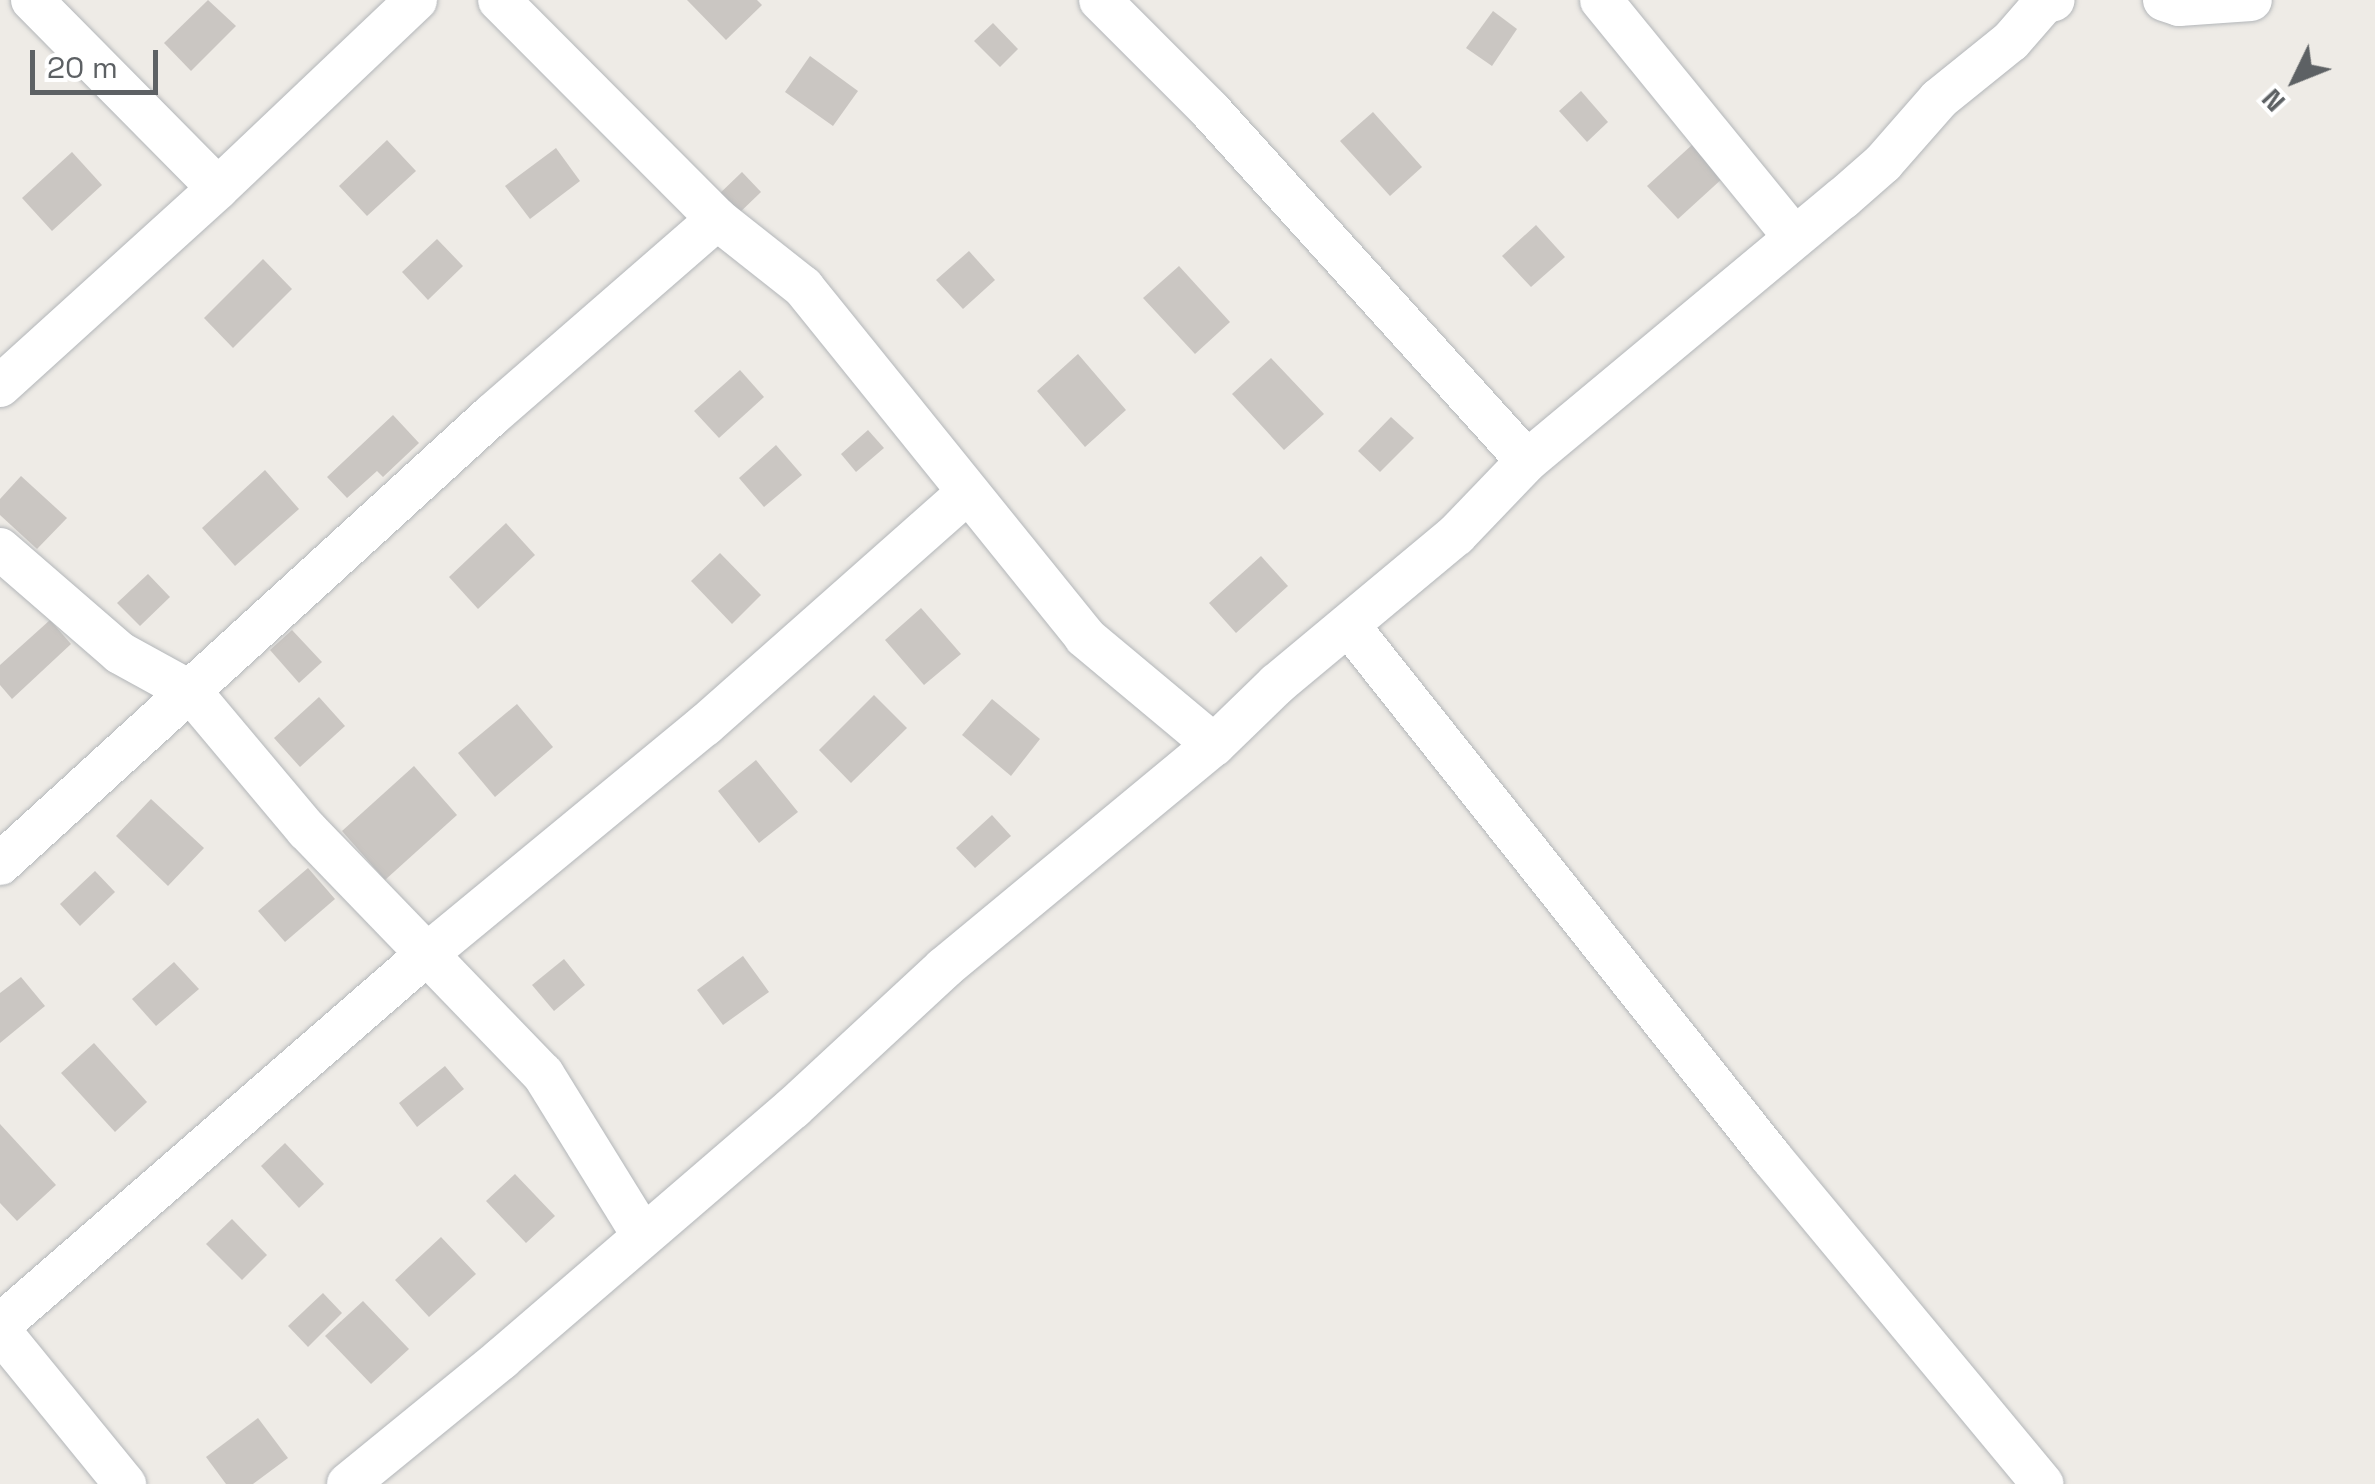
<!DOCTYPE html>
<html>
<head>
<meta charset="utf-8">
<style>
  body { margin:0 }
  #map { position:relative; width:2375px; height:1484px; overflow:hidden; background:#eeebe6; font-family:"Space Grotesk",sans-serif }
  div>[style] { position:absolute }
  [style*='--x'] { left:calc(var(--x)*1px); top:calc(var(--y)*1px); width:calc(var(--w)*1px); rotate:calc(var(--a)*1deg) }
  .building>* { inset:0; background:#cac6c2 }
  .roads { filter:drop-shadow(0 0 2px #b3b6b9) drop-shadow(0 0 2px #b3b6b9) }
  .street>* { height:42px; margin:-21px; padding:0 21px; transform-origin:21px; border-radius:21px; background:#fff }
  span { translate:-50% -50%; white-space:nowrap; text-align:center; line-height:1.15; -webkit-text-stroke:9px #fff; paint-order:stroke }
  .north { position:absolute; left:2245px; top:30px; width:100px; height:100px; -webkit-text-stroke:8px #fff; paint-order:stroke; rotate:227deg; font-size:28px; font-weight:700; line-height:40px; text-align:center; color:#5d6164 }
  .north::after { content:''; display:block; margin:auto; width:35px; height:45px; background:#5d6164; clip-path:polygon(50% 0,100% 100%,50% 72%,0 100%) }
  .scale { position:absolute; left:30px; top:50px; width:128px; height:45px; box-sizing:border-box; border:5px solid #5d6164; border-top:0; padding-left:12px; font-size:30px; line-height:35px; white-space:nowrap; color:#5d6164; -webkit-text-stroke:8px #fff; paint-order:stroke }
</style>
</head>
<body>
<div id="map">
  <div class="building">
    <i style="clip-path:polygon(208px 0,236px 26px,191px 71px,164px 43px)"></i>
    <i style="clip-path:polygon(687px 0,757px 0,762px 5px,726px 40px)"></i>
    <i style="clip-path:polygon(1493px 11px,1517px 29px,1492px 66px,1466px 48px)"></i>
    <i style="clip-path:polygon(993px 23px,1018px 49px,1000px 67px,974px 41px)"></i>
    <i style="clip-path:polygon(810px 56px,858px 91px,833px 126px,785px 92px)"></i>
    <i style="clip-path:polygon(1581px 91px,1608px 122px,1587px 142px,1559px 111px)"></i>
    <i style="clip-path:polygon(1373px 112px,1422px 167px,1390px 196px,1340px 141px)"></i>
    <i style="clip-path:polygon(387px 140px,416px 171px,367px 216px,339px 186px)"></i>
    <i style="clip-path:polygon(1693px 144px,1724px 177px,1678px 219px,1647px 186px)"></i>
    <i style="clip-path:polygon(556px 148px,580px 181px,530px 219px,505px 186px)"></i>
    <i style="clip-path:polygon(72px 152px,102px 185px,52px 231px,22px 198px)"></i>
    <i style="clip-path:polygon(742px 172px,761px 192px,734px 218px,715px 198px)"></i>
    <i style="clip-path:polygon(1536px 225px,1565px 257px,1531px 287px,1502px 256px)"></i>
    <i style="clip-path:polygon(437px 239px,463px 266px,428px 300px,402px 272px)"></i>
    <i style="clip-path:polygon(969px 251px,995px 280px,963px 309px,936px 280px)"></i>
    <i style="clip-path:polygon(263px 259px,292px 289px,233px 348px,204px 318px)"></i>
    <i style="clip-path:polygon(1179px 266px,1230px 322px,1195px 354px,1143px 298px)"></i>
    <i style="clip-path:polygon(1078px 354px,1126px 410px,1085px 447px,1037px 391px)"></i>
    <i style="clip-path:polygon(1271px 358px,1324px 414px,1284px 450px,1232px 394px)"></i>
    <i style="clip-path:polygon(740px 370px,764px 397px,719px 438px,694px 411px)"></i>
    <i style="clip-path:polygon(393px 415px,419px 443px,383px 477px,377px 471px,347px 498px,327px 477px)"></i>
    <i style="clip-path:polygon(1391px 417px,1414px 438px,1380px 472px,1358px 451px)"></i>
    <i style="clip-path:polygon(868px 430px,884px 448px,856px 472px,841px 454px)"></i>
    <i style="clip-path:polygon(776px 445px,802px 475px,764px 507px,739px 478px)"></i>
    <i style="clip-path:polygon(265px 470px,299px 509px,235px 566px,202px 528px)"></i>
    <i style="clip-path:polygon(21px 476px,67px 518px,37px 549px,0 515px,0 499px)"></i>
    <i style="clip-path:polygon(506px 523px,535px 555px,478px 609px,449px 577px)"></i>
    <i style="clip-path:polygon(720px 553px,761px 595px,732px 624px,691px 581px)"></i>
    <i style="clip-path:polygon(1261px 556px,1288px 586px,1236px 633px,1209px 603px)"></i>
    <i style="clip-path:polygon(148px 574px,170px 597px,140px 626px,117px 603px)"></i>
    <i style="clip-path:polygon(921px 608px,961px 654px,924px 685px,885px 640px)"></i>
    <i style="clip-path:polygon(50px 620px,71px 644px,12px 699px,0 685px,0 665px)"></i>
    <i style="clip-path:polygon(292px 630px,322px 662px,299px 683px,270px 650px)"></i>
    <i style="clip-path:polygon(874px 695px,907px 728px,851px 783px,819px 750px)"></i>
    <i style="clip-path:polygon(319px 697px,345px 726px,300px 767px,274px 738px)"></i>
    <i style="clip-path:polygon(992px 699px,1040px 739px,1011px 776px,962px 735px)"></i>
    <i style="clip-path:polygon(517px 704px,553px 747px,495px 797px,458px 753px)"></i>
    <i style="clip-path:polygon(756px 760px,798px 812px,759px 843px,718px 791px)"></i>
    <i style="clip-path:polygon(414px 766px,457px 815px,385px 880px,342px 831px)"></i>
    <i style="clip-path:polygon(151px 799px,204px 848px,168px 886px,116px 836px)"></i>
    <i style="clip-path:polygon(992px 815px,1011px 836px,975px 868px,956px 848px)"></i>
    <i style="clip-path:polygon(308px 868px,335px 899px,285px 942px,258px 911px)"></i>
    <i style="clip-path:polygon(95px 871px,115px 892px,80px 926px,60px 904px)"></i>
    <i style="clip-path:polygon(743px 956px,769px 992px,723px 1025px,697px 990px)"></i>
    <i style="clip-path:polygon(564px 959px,585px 985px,554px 1011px,532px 985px)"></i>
    <i style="clip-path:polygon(174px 962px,199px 989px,156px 1026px,132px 999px)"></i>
    <i style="clip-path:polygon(21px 977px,45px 1006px,0 1043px,0 993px)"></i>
    <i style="clip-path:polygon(94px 1043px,147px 1102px,115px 1132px,61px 1073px)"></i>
    <i style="clip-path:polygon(445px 1066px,464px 1089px,417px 1127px,399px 1103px)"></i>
    <i style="clip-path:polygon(0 1124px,56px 1185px,17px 1221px,0 1203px)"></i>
    <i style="clip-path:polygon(285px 1143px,324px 1184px,299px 1208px,261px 1166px)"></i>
    <i style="clip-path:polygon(515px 1174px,555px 1216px,526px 1243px,486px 1201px)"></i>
    <i style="clip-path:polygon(232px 1219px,267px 1255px,242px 1280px,206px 1244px)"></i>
    <i style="clip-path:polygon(441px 1237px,476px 1274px,429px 1317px,395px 1280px)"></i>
    <i style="clip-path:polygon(323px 1293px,342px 1313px,308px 1347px,288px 1326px)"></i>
    <i style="clip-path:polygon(363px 1301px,409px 1349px,371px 1384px,325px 1336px)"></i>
    <i style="clip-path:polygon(258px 1418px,288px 1458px,253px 1484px,226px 1484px,206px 1457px)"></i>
  </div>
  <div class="roads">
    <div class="street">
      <i style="--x:32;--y:0;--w:264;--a:45.3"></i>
      <i style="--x:499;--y:0;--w:309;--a:45.1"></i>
      <i style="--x:717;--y:219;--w:110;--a:38.3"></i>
      <i style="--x:803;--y:287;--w:449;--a:51.1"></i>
      <i style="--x:1085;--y:637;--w:168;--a:39.9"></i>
      <i style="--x:1100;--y:0;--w:154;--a:45"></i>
      <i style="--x:1209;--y:109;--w:474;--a:47.9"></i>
      <i style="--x:1601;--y:0;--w:306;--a:50.8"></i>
      <i style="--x:2164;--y:0;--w:16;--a:18"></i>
      <i style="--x:2179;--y:5;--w:72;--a:-4"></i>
      <i style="--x:0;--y:386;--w:294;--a:-42.2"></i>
      <i style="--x:218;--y:188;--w:273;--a:-43.5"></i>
      <i style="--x:0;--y:549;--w:159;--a:40.9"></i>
      <i style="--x:120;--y:653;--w:81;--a:28.8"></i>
      <i style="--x:191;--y:692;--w:180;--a:50"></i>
      <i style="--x:307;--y:830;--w:339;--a:46"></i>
      <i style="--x:543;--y:1074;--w:188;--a:58.3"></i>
      <i style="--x:1349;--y:626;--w:678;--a:51.52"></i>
      <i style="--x:1771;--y:1157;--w:425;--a:50.3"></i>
      <i style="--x:0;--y:864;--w:667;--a:-42.39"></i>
      <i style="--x:493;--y:414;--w:297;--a:-41"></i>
      <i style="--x:0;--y:1325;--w:566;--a:-40.99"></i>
      <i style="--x:427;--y:954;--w:360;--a:-39.5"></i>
      <i style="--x:705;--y:725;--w:349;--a:-41.5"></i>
      <i style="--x:0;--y:1331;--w:198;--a:50.8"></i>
      <i style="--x:348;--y:1484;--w:198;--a:-39.2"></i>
      <i style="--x:501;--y:1359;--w:385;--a:-40.7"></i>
      <i style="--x:793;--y:1108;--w:206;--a:-42.8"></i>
      <i style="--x:944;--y:968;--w:350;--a:-39.6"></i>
      <i style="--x:1214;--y:745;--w:88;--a:-44.1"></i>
      <i style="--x:1277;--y:684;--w:233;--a:-39.8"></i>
      <i style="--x:1456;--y:535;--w:103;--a:-46.2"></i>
      <i style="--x:1527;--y:461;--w:410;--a:-39.8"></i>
      <i style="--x:1842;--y:199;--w:55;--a:-41.3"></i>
      <i style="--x:1883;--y:163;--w:85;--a:-48.8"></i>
      <i style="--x:1939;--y:99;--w:92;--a:-38.9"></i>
      <i style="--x:2011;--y:41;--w:50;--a:-49"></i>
      <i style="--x:2044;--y:3;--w:10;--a:-17"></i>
    </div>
  </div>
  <div class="north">N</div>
  <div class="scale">20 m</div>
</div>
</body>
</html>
